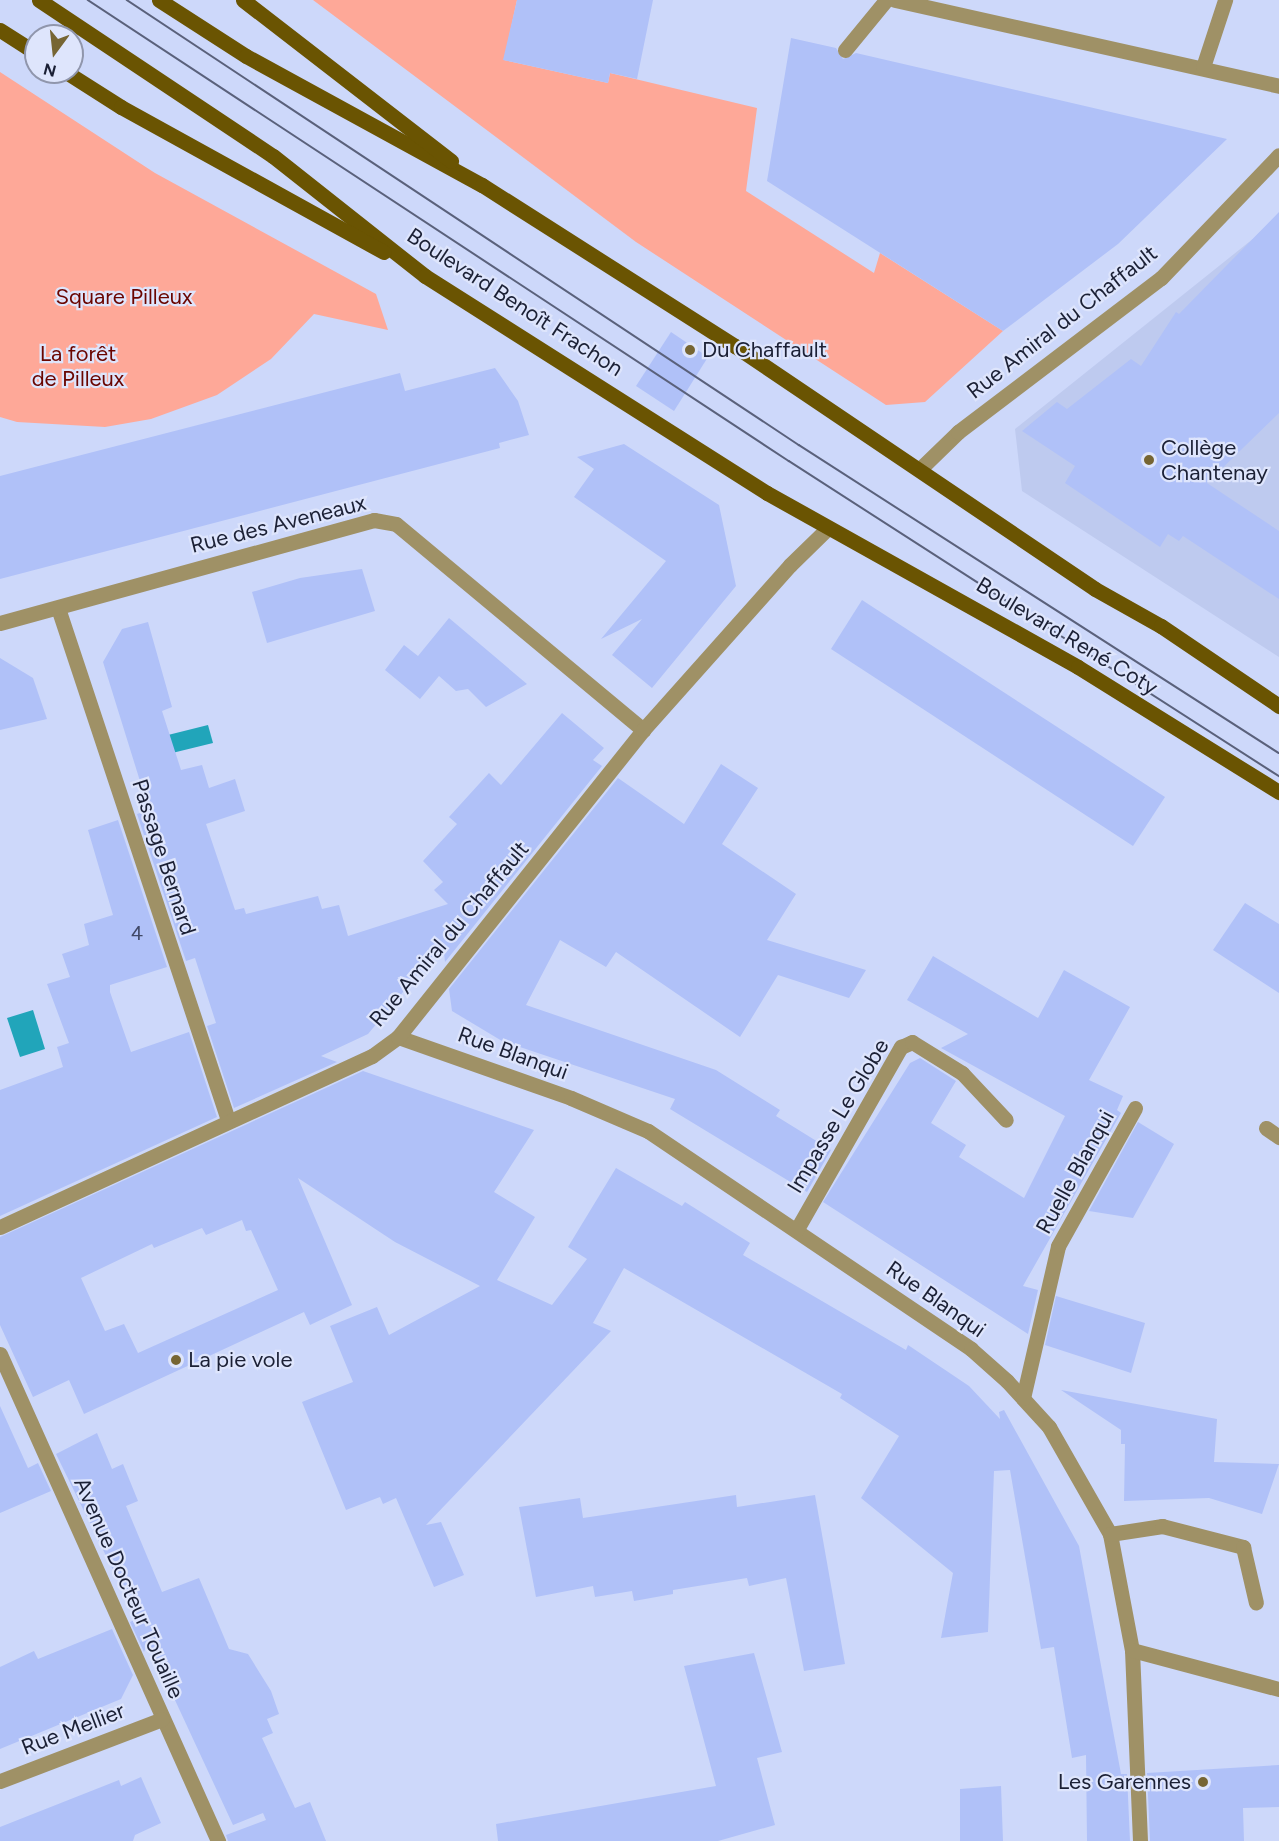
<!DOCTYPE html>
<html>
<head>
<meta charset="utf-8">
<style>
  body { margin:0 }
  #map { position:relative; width:1279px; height:1841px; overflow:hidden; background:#cdd8fa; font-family:Figtree,sans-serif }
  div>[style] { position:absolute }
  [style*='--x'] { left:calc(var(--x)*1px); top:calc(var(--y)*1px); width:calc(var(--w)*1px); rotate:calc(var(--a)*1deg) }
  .built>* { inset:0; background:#becaef }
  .green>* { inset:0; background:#fea898 }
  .water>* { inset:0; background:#21a5ba }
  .building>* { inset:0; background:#b0c1f8 }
  .minor>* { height:15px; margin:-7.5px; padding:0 7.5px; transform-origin:7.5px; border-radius:7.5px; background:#9f9166 }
  .major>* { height:15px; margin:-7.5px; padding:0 7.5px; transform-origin:7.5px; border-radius:7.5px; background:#6a5402 }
  .tram>* { height:1.5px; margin:-0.75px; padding:0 0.75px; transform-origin:0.75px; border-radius:0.75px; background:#5a617b }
  .dots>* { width:16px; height:16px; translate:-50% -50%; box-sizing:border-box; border:3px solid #dee5fc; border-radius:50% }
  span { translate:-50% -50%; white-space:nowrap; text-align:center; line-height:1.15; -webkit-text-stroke:4.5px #dee5fc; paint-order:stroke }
  .number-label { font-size:20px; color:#404866 }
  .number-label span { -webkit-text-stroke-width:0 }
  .park-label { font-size:22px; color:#6a0500 }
  .street-label { font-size:22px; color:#1b2035 }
  .poi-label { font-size:22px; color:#1b2035 }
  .left { translate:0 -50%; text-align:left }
  .right { translate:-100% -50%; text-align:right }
  .north { position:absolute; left:24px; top:24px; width:60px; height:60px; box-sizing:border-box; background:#dee5fc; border:2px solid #9096ac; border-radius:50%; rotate:195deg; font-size:16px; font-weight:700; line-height:24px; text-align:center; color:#1b2035 }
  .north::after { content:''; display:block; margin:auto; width:21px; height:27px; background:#766533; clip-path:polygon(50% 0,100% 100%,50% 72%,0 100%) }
</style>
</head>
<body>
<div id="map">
  <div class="built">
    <i style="clip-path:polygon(1279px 213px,1279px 657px,1022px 491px,1015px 429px,1254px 238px)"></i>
  </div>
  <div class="green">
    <i style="clip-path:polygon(313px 0,517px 0,504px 60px,608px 83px,610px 73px,757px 108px,746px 191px,874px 273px,880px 253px,1003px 331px,925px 402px,886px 405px,636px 242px)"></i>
    <i style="clip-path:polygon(0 72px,155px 173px,376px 294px,388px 330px,314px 314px,271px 359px,217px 395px,151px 419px,105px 427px,17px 422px,0 417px)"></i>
  </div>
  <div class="water">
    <i style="clip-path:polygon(208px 725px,213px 743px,164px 755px,160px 737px)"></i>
    <i style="clip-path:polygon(33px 1010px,45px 1049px,20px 1057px,7px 1018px)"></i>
  </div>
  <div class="building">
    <i style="clip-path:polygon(517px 0,653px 0,637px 79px,610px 73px,608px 83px,503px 60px)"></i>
    <i style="clip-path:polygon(791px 38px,836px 48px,843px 59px,856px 53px,1227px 139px,1118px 244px,1003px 331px,767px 181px)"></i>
    <i style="clip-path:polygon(1279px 212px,1279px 413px,1207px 483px,1279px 531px,1279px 599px,1183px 536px,1179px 541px,1168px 534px,1160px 547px,1065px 483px,1075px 466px,1022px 431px,1057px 402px,1067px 409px,1131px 359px,1141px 366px,1176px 312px,1179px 314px)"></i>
    <i style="clip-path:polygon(671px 332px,708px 357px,674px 411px,636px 386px)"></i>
    <i style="clip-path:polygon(495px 368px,518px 401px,529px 435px,499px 443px,500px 448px,0 579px,0 476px,400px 373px,405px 391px)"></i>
    <i style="clip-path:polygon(624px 444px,719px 505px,736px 586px,652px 688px,612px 655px,642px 619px,601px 639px,666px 561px,574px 497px,594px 469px,577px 457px)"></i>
    <i style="clip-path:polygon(362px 569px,375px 611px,267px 643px,252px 592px,300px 578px)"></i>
    <i style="clip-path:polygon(862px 600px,1165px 797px,1133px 846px,831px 649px)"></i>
    <i style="clip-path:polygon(449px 618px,527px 684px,486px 707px,468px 689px,456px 691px,439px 676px,420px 699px,385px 670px,404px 645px,418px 656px)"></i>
    <i style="clip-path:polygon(148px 622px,172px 707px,162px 711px,181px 770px,202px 765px,209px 788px,235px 779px,245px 811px,206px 824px,235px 910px,244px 908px,246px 914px,318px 896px,322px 909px,339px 905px,348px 936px,448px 904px,434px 890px,443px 882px,423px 861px,457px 824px,449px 817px,489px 773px,501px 785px,562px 713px,604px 748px,593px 760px,602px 766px,445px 962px,443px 944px,368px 1034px,321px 1056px,337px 1062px,234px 1108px,207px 1026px,216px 1023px,195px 958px,186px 961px,137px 814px,149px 810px,103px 662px,122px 629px)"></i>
    <i style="clip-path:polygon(0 658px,33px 678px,47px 719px,0 730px)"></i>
    <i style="clip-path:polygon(721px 764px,758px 788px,722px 844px,796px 894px,767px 940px,866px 970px,849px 998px,778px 975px,740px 1037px,616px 952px,606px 967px,560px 940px,526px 1005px,716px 1070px,780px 1110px,776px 1116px,831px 1150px,807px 1192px,670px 1109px,675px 1099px,502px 1041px,452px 1011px,449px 989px,618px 778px,684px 824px)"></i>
    <i style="clip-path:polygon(118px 820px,167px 967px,110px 985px,110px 992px,131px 1052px,189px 1032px,217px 1117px,0 1216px,0 1090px,63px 1067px,57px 1047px,69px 1043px,47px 984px,70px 977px,62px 954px,89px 945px,84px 924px,113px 915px,88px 830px)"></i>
    <i style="clip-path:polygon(1245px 903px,1279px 924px,1279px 993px,1213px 950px)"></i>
    <i style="clip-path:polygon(933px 956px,1038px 1018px,1064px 970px,1130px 1007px,1089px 1080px,1123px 1096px,1117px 1110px,1121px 1113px,1023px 1286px,1038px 1290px,1028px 1334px,823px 1202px,910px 1063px,920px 1058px,956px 1081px,931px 1123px,966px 1145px,959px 1157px,1024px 1198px,1065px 1116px,941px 1048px,968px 1034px,907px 1000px)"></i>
    <i style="clip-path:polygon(evenodd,363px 1071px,534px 1130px,494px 1192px,535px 1217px,497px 1280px,552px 1305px,587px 1259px,568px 1247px,616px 1168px,682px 1206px,685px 1202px,750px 1243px,743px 1255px,906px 1350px,908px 1345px,969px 1386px,1000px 1419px,999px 1412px,1004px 1410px,1079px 1546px,1121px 1774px,1127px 1774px,1130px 1841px,1087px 1841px,1086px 1755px,1072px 1758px,1054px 1647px,1041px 1649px,1010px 1470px,994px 1471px,988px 1632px,941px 1638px,953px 1573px,861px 1498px,899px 1436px,840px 1398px,842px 1394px,624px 1268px,593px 1323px,611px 1331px,426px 1525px,441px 1522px,464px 1575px,434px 1587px,396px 1498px,383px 1504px,380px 1497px,346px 1510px,302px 1402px,353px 1382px,330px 1326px,377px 1307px,389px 1335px,480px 1286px,395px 1242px,298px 1178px,352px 1305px,310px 1325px,304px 1312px,84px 1414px,69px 1380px,33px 1397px,0 1325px,0 1237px,363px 1071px,242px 1220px,246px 1231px,251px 1230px,278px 1290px,138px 1353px,124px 1324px,105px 1331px,81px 1278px,152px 1244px,154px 1248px,202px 1228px,206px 1235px,242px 1220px)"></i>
    <i style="clip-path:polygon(1138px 1122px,1174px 1144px,1133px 1218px,1089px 1211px)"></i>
    <i style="clip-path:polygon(1056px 1296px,1145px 1323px,1131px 1373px,1045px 1345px)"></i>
    <i style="clip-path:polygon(1061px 1390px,1217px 1419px,1214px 1462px,1279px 1464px,1262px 1514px,1209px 1498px,1124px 1501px,1125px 1444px,1121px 1444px,1121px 1430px)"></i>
    <i style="clip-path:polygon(0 1406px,28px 1468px,38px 1463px,51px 1491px,0 1513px)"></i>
    <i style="clip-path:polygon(97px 1433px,112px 1469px,123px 1464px,138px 1501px,126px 1506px,162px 1592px,199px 1578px,229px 1649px,248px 1654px,271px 1691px,279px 1714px,267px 1719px,273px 1733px,262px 1738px,295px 1808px,310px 1802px,326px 1841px,228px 1841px,226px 1835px,266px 1820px,263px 1813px,233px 1825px,148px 1642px,144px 1652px,130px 1622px,137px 1619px,56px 1454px)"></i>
    <i style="clip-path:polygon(736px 1495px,737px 1507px,815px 1495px,845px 1664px,804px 1671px,786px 1578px,749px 1586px,747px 1578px,673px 1590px,673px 1594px,634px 1601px,632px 1591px,595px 1597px,593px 1586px,536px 1597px,519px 1507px,580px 1498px,583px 1518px)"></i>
    <i style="clip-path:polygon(112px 1629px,133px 1675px,121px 1699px,0 1749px,0 1667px,34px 1651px,38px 1659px)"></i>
    <i style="clip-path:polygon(754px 1653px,782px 1752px,757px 1758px,775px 1825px,718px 1841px,498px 1841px,496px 1824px,716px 1786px,684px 1666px)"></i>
    <i style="clip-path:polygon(1279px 1765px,1279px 1807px,1243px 1808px,1244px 1841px,1150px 1841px,1147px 1773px)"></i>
    <i style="clip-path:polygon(141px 1777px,161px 1823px,135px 1835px,133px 1841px,0 1841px,0 1827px,119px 1780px,121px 1786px)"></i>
    <i style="clip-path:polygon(1001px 1786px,1003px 1841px,960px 1841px,960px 1789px)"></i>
  </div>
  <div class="minor">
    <i style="--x:895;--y:0;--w:394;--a:12.6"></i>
    <i style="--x:845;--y:50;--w:65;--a:-50.6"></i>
    <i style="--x:1203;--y:67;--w:71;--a:-71.8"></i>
    <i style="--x:920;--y:469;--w:53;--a:-44.2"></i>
    <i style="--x:958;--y:432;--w:255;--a:-37.2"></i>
    <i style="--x:1161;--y:278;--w:170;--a:-46.2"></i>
    <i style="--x:58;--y:608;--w:539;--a:71.63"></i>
    <i style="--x:0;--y:623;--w:388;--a:-15.4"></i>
    <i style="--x:374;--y:520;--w:22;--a:10"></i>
    <i style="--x:396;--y:524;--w:322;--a:39.8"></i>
    <i style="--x:398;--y:1037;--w:183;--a:19.4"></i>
    <i style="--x:571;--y:1098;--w:84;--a:23.2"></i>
    <i style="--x:648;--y:1131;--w:390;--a:34"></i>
    <i style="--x:971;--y:1349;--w:48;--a:41.6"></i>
    <i style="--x:1007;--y:1381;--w:62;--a:47.6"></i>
    <i style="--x:1049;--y:1427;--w:123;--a:60.3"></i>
    <i style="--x:1110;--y:1534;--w:118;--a:79.3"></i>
    <i style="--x:1132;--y:1650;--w:191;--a:87.6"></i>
    <i style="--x:1266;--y:1128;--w:16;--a:35"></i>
    <i style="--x:0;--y:1227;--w:409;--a:-24.7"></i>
    <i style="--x:372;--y:1056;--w:32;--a:-36"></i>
    <i style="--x:398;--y:1037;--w:393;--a:-51.4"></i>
    <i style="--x:643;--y:730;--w:221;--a:-48.3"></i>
    <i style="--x:790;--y:565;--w:52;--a:-44.2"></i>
    <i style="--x:797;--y:1229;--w:210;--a:-60.3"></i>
    <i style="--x:901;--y:1047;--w:12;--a:-24"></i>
    <i style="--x:912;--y:1042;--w:59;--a:31.8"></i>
    <i style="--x:962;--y:1073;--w:64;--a:46.9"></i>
    <i style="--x:0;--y:1354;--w:534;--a:65.88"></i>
    <i style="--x:1023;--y:1398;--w:156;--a:-77"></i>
    <i style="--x:1058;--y:1246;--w:158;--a:-60.8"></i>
    <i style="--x:1110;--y:1534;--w:53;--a:-8.7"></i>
    <i style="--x:1162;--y:1526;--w:84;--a:14.5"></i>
    <i style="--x:1243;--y:1547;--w:57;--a:76.9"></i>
    <i style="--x:1132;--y:1650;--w:152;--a:14.9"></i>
    <i style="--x:0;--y:1781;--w:173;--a:-20.9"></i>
  </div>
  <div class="major">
    <i style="--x:39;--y:0;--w:281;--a:33.7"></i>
    <i style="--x:273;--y:156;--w:194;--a:38.3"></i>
    <i style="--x:425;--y:276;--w:405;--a:32.4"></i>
    <i style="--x:767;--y:493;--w:356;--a:29.2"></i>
    <i style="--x:1078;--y:667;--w:237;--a:31.9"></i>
    <i style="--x:159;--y:0;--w:103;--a:32.8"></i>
    <i style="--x:246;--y:56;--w:269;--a:28.7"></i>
    <i style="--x:482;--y:185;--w:300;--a:32.5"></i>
    <i style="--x:735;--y:346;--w:434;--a:34"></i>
    <i style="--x:1095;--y:589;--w:76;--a:29.3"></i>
    <i style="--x:1161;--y:626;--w:143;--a:34.1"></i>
    <i style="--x:243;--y:0;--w:263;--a:37.7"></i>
    <i style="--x:0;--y:30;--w:43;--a:32.6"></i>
    <i style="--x:66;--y:72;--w:65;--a:32.5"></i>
    <i style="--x:121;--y:107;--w:300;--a:28.9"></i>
  </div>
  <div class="tram">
    <i style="--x:88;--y:0;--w:839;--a:33.33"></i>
    <i style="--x:789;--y:461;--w:583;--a:32.74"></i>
    <i style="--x:127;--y:0;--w:806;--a:33.51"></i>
    <i style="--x:799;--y:445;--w:570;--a:32.69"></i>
  </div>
  <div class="dots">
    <i style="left:690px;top:350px;background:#766533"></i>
    <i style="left:1149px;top:460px;background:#766533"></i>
    <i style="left:176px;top:1360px;background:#766533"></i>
    <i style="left:1203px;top:1782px;background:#766533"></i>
  </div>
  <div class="number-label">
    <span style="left:137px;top:933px">4</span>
  </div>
  <div class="park-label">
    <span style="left:124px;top:297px">Square Pilleux</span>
    <span style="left:78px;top:366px">La forêt<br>de Pilleux</span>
  </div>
  <div class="street-label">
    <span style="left:515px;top:302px;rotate:33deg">Boulevard Benoît Frachon</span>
    <span style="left:1062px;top:322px;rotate:-38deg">Rue Amiral du Chaffault</span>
    <span style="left:278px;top:524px;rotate:-14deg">Rue des Aveneaux</span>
    <span style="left:1067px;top:636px;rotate:31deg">Boulevard René Coty</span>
    <span style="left:164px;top:857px;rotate:72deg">Passage Bernard</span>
    <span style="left:449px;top:934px;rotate:-50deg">Rue Amiral du Chaffault</span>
    <span style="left:513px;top:1053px;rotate:20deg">Rue Blanqui</span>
    <span style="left:838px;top:1116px;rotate:-59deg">Impasse Le Globe</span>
    <span style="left:1075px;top:1172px;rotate:-61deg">Ruelle Blanqui</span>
    <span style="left:936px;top:1299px;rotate:35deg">Rue Blanqui</span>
    <span style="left:129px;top:1588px;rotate:66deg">Avenue Docteur Touaille</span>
    <span style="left:73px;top:1729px;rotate:-21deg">Rue Mellier</span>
  </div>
  <div class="poi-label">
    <span class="left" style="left:702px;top:350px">Du Chaffault</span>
    <span class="left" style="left:1161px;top:460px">Collège<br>Chantenay</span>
    <span class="left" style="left:188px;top:1360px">La pie vole</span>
    <span class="right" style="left:1191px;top:1782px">Les Garennes</span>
  </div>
  <div class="north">N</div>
</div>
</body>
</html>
